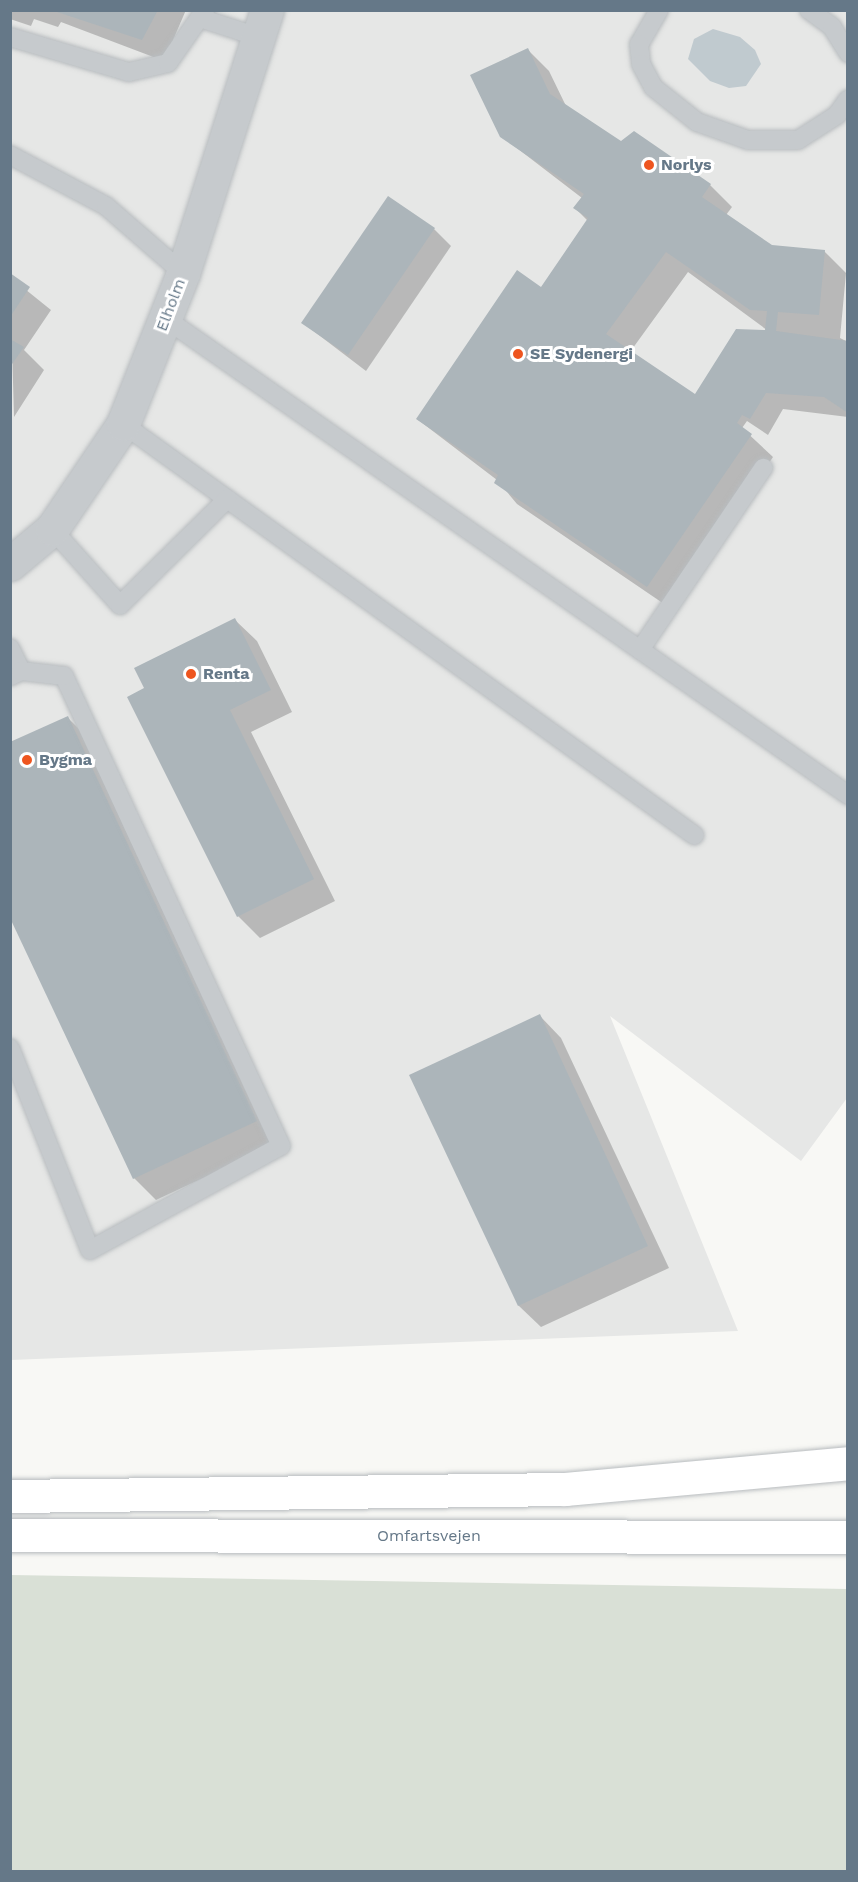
<!DOCTYPE html>
<html>
<head>
<meta charset="utf-8">
<style>
  body { margin:0 }
  #map { position:relative; width:858px; height:1882px; overflow:hidden; background:#f8f8f5; font-family:"Work Sans",sans-serif }
  div>[style] { position:absolute }
  [style*='--x'] { left:calc(var(--x)*1px); top:calc(var(--y)*1px); width:calc(var(--w)*1px); rotate:calc(var(--a)*1deg) }
  .built>* { inset:0; background:#e6e7e6 }
  .green>* { inset:0; background:#d9e0d6 }
  .water>* { inset:0; background:#c0cacf }
  .shadow>* { inset:0; background:#0003 }
  .building>* { inset:0; background:#acb5ba }
  .roads { filter:drop-shadow(0 0 2px #b8bcbf) drop-shadow(0 0 2px #b8bcbf) }
  .service>* { height:18px; margin:-9px; padding:0 9px; transform-origin:9px; border-radius:9px; background:#c6cacd }
  .tertiary>* { height:33px; margin:-16.5px; padding:0 16.5px; transform-origin:16.5px; border-radius:16.5px; background:#c6cacd }
  .trunk>* { height:33px; margin:-16.5px; padding:0 16.5px; transform-origin:16.5px; border-radius:16.5px; background:#fff }
  .dots>* { width:16px; height:16px; translate:-50% -50%; box-sizing:border-box; border:3px solid #fff; border-radius:50% }
  span { translate:-50% -50%; white-space:nowrap; text-align:center; line-height:1.15; -webkit-text-stroke:6px #fff; paint-order:stroke }
  .poi-label { font-size:16px; color:#657888; font-weight:700 }
  .left { translate:0 -50%; text-align:left }
  .street-label { font-size:16px; color:#657888 }
  .frame { position:absolute; inset:0; border:12px solid #657888; pointer-events:none }
</style>
</head>
<body>
<div id="map">
  <div class="built">
    <i style="clip-path:polygon(10px 11px,847px 11px,847px 1098px,801px 1161px,610px 1016px,738px 1331px,11px 1360px)"></i>
  </div>
  <div class="green">
    <i style="clip-path:polygon(11px 1575px,847px 1589px,847px 1871px,11px 1871px)"></i>
  </div>
  <div class="water">
    <i style="clip-path:polygon(713px 29px,740px 37px,755px 50px,761px 64px,746px 86px,729px 88px,710px 81px,688px 59px,694px 39px)"></i>
  </div>
  <div class="shadow">
    <i style="clip-path:polygon(10px 10px,186px 10px,164px 61px,61px 22px,58px 27px,34px 19px,31px 26px,10px 19px)"></i>
    <i style="clip-path:polygon(evenodd,527px 49px,549px 71px,566px 106px,621px 143px,634px 133px,710px 185px,732px 207px,726px 215px,772px 247px,824px 251px,846px 273px,840px 338px,848px 342px,848px 417px,783px 409px,768px 435px,747px 421px,742px 428px,773px 457px,670px 608px,517px 504px,497px 480px,417px 419px,541px 289px,588px 221px,575px 208px,582px 198px,501px 136px,527px 49px,688px 272px,771px 333px,695px 396px,630px 352px,688px 272px)"></i>
    <i style="clip-path:polygon(434px 229px,451px 246px,366px 371px,303px 323px)"></i>
    <i style="clip-path:polygon(10px 277px,51px 310px,24px 350px,44px 370px,14px 417px)"></i>
    <i style="clip-path:polygon(235px 620px,257px 641px,292px 712px,251px 732px,335px 901px,260px 938px,238px 916px,146px 689px)"></i>
    <i style="clip-path:polygon(67px 717px,89px 739px,278px 1143px,156px 1200px,134px 1178px)"></i>
    <i style="clip-path:polygon(540px 1016px,561px 1038px,669px 1268px,541px 1327px,519px 1306px,411px 1075px)"></i>
  </div>
  <div class="building">
    <i style="clip-path:polygon(158px 10px,142px 40px,54px 11px,54px 10px)"></i>
    <i style="clip-path:polygon(evenodd,528px 48px,550px 94px,621px 141px,634px 131px,711px 184px,702px 197px,772px 245px,825px 250px,819px 315px,778px 312px,776px 331px,848px 341px,848px 413px,824px 397px,766px 393px,750px 419px,742px 415px,737px 423px,752px 434px,647px 587px,494px 483px,498px 475px,416px 419px,517px 270px,541px 287px,588px 218px,573px 208px,584px 194px,500px 137px,470px 75px,528px 48px,666px 252px,750px 310px,767px 311px,765px 330px,736px 329px,695px 394px,606px 334px,666px 252px)"></i>
    <i style="clip-path:polygon(388px 196px,435px 228px,348px 355px,301px 323px)"></i>
    <i style="clip-path:polygon(10px 273px,30px 287px,10px 317px)"></i>
    <i style="clip-path:polygon(10px 339px,24px 347px,10px 367px)"></i>
    <i style="clip-path:polygon(235px 618px,271px 690px,230px 710px,314px 879px,237px 917px,127px 697px,144px 688px,134px 668px)"></i>
    <i style="clip-path:polygon(68px 716px,257px 1121px,133px 1179px,10px 918px,10px 742px)"></i>
    <i style="clip-path:polygon(540px 1014px,648px 1246px,518px 1306px,409px 1075px)"></i>
  </div>
  <div class="roads">
    <div class="service">
      <i style="--x:659;--y:10;--w:39;--a:120"></i>
      <i style="--x:639;--y:44;--w:20;--a:84"></i>
      <i style="--x:641;--y:64;--w:26;--a:62"></i>
      <i style="--x:653;--y:87;--w:56;--a:38.5"></i>
      <i style="--x:697;--y:122;--w:54;--a:19.4"></i>
      <i style="--x:748;--y:140;--w:50;--a:0"></i>
      <i style="--x:798;--y:140;--w:46;--a:-32.7"></i>
      <i style="--x:837;--y:115;--w:19;--a:-55"></i>
      <i style="--x:809;--y:10;--w:29;--a:36"></i>
      <i style="--x:832;--y:27;--w:31;--a:58"></i>
      <i style="--x:203;--y:19;--w:58;--a:18.1"></i>
      <i style="--x:10;--y:37;--w:124;--a:16.4"></i>
      <i style="--x:129;--y:72;--w:40;--a:-13"></i>
      <i style="--x:168;--y:63;--w:65;--a:-55.1"></i>
      <i style="--x:10;--y:155;--w:109;--a:28"></i>
      <i style="--x:106;--y:206;--w:102;--a:41"></i>
      <i style="--x:166;--y:319;--w:832;--a:34.91"></i>
      <i style="--x:123;--y:424;--w:704;--a:35.75"></i>
      <i style="--x:52;--y:529;--w:102;--a:48.2"></i>
      <i style="--x:120;--y:605;--w:151;--a:-44.7"></i>
      <i style="--x:10;--y:648;--w:25;--a:64"></i>
      <i style="--x:21;--y:671;--w:11;--a:153"></i>
      <i style="--x:640;--y:650;--w:220;--a:-55.9"></i>
      <i style="--x:10;--y:1048;--w:217;--a:68.4"></i>
      <i style="--x:90;--y:1250;--w:217;--a:-28.6"></i>
      <i style="--x:281;--y:1146;--w:518;--a:-114.78"></i>
      <i style="--x:64;--y:676;--w:43;--a:-173.4"></i>
    </div>
    <div class="tertiary">
      <i style="--x:10;--y:564;--w:55;--a:-39.8"></i>
      <i style="--x:52;--y:529;--w:127;--a:-55.9"></i>
      <i style="--x:123;--y:424;--w:162;--a:-68.3"></i>
      <i style="--x:183;--y:273;--w:276;--a:-72.3"></i>
    </div>
    <div class="trunk">
      <i style="--x:10;--y:1496;--w:555;--a:-0.72"></i>
      <i style="--x:565;--y:1489;--w:284;--a:-5.2"></i>
      <i style="--x:10;--y:1535;--w:838;--a:0.14"></i>
    </div>
  </div>
  <div class="dots">
    <i style="left:649px;top:165px;background:#ee551f"></i>
    <i style="left:518px;top:354px;background:#ee551f"></i>
    <i style="left:191px;top:674px;background:#ee551f"></i>
    <i style="left:27px;top:760px;background:#ee551f"></i>
  </div>
  <div class="poi-label">
    <span class="left" style="left:661px;top:165px">Norlys</span>
    <span class="left" style="left:530px;top:354px">SE Sydenergi</span>
    <span class="left" style="left:203px;top:674px">Renta</span>
    <span class="left" style="left:39px;top:760px">Bygma</span>
  </div>
  <div class="street-label">
    <span style="left:171px;top:305px;rotate:-69deg">Elholm</span>
    <span style="left:429px;top:1536px">Omfartsvejen</span>
  </div>
  <div class="frame"></div>
</div>
</body>
</html>
